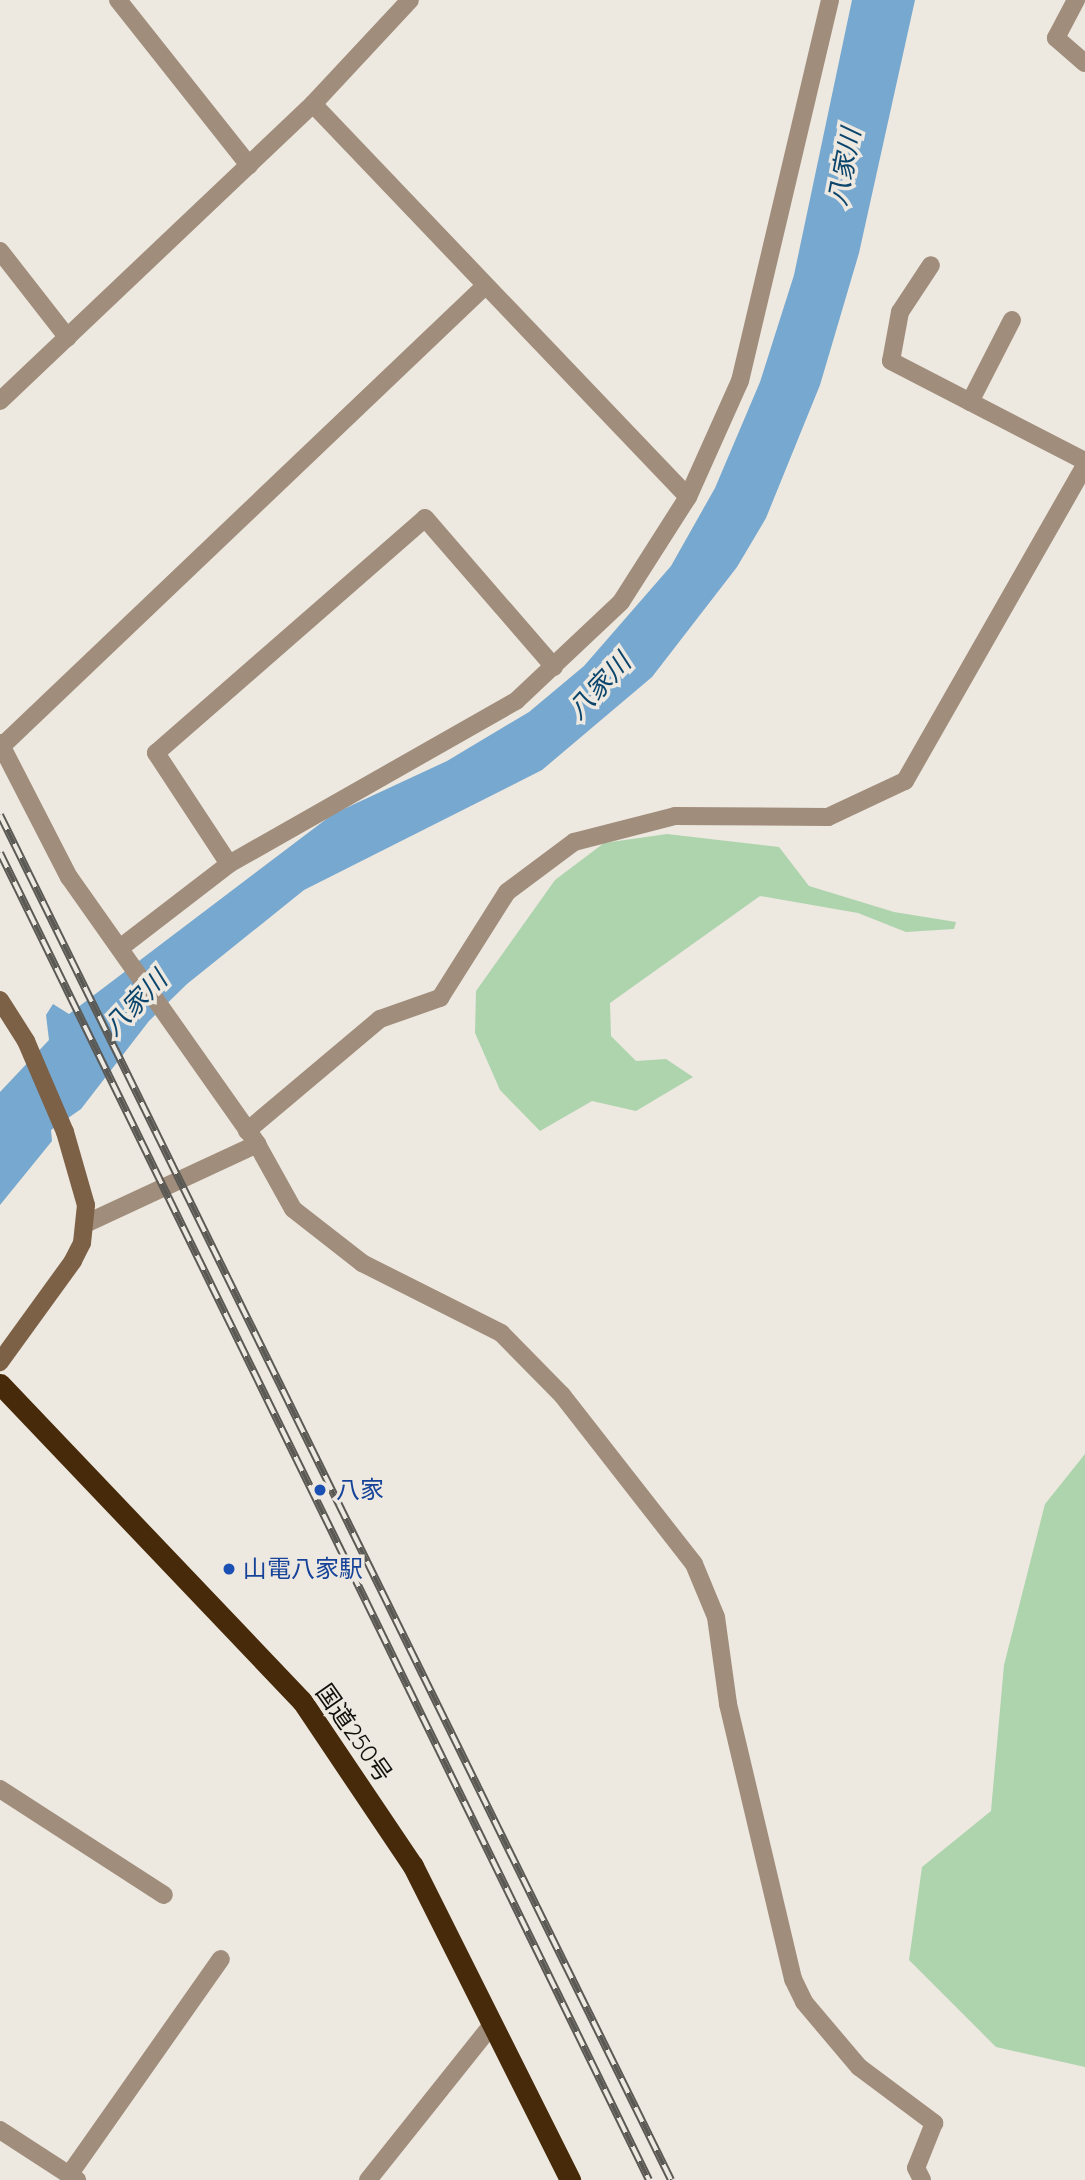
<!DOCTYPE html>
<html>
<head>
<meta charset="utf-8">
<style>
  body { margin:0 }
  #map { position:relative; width:1085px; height:2180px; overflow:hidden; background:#ede8e0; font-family:Quicksand,"Noto Sans JP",sans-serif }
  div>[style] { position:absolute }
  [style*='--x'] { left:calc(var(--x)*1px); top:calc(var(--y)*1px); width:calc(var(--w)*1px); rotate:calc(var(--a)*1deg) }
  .green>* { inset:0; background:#add4ad }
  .water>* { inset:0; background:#77a8cf }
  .lane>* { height:18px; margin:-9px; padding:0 9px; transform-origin:9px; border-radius:9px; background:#a08d7b }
  .street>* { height:18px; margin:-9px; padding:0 9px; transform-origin:9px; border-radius:9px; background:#a08d7b }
  .secondary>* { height:18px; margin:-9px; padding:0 9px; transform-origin:9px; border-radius:9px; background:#7c6146 }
  .highway>* { height:21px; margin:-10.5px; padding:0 10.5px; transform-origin:10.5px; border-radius:10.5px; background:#472a09 }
  .rail>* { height:8px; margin-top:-4px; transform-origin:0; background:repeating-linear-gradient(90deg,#ede8e0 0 16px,#5b5954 0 32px); box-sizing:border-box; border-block:2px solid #5b5954 }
  .dots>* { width:19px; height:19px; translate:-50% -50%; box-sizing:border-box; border:4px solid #ede8e0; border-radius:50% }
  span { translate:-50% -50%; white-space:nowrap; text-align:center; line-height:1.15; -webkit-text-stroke:7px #ede8e0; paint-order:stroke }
  .transit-label { font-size:24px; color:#164399 }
  .left { translate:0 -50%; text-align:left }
  .street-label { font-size:24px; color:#11100d }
  .water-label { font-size:26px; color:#0b456b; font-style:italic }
</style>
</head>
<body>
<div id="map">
  <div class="green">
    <i style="clip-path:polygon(667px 834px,779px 847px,809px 886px,894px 912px,956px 922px,954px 929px,906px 932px,858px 913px,760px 896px,610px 1003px,611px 1036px,636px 1061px,666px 1059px,693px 1077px,636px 1111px,592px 1101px,540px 1131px,500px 1090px,475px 1033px,476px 991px,555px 880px,604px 843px)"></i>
    <i style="clip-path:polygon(1085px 1454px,1085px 2067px,996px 2047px,909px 1960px,922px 1867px,991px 1811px,1004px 1665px,1045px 1504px)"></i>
  </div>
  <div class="water">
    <i style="clip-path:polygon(852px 0,915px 0,859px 253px,820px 385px,766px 518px,737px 567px,652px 677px,542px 770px,304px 890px,187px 984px,149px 1021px,81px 1109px,51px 1130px,52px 1141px,0 1205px,0 1092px,49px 1040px,46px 1015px,53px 1004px,69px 1014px,333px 814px,447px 761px,529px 712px,584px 666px,671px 566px,715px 488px,760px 382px,794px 275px)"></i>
  </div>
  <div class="lane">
    <i style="--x:891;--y:361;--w:50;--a:-79.6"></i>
    <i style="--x:900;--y:312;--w:56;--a:-56.6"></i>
    <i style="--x:970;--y:402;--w:92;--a:-62.9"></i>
  </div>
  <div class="street">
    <i style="--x:118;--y:0;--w:211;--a:51.6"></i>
    <i style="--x:1076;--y:0;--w:43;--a:117.8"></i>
    <i style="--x:1056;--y:38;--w:38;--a:41"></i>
    <i style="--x:313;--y:104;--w:543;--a:46.34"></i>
    <i style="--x:0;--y:251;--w:110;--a:52"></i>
    <i style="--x:891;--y:361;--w:218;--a:27.3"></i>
    <i style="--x:0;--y:401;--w:431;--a:-43.5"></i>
    <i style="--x:313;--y:104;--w:142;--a:-47"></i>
    <i style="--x:0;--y:743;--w:151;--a:62.8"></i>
    <i style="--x:69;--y:877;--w:327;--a:54.8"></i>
    <i style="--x:257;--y:1144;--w:74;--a:61"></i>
    <i style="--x:293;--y:1209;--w:88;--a:38"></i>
    <i style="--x:362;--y:1263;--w:156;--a:26.7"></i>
    <i style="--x:501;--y:1333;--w:87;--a:45.5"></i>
    <i style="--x:562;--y:1395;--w:214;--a:52"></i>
    <i style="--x:694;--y:1564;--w:57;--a:67.5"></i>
    <i style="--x:716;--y:1617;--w:88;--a:82.1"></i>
    <i style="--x:728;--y:1704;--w:283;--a:76.7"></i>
    <i style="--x:793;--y:1979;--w:25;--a:64"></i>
    <i style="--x:804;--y:2002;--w:85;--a:49.8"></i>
    <i style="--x:859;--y:2067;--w:94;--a:36.7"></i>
    <i style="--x:934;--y:2123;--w:48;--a:111.8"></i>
    <i style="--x:916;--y:2168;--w:13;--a:63"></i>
    <i style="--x:2;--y:746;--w:664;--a:-43.6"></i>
    <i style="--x:229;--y:864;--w:133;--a:-123.3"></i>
    <i style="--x:156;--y:753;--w:357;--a:-41.1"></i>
    <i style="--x:425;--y:518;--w:197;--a:49.1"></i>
    <i style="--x:120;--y:948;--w:138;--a:-37.6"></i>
    <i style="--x:229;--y:864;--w:330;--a:-29.6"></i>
    <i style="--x:516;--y:701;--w:144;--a:-43.3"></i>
    <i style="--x:621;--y:602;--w:125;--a:-57.5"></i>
    <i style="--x:688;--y:497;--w:127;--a:-65.9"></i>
    <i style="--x:740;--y:381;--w:391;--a:-76.7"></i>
    <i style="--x:247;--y:1131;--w:174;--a:-40.1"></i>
    <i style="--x:380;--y:1019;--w:64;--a:-19.3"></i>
    <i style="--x:440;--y:998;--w:125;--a:-57.7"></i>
    <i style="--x:507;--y:892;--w:84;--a:-36.7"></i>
    <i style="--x:574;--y:842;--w:104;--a:-14.4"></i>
    <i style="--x:675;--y:816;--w:153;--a:0.4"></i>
    <i style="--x:828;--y:817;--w:85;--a:-25.1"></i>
    <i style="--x:905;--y:781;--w:363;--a:-60.3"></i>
    <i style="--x:85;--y:1224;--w:190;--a:-24.9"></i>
    <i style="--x:0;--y:1789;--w:195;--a:32.9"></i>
    <i style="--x:0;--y:2130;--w:92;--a:33"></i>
    <i style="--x:69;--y:2175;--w:264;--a:-54.9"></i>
    <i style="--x:368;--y:2180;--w:196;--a:-51.4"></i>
  </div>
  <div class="secondary">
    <i style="--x:0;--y:1000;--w:49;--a:57.6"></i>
    <i style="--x:26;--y:1041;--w:99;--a:66.8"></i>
    <i style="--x:65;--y:1132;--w:76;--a:74"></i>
    <i style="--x:86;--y:1205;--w:38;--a:96"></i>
    <i style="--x:82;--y:1243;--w:20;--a:117"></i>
    <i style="--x:73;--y:1261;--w:125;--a:125.9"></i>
  </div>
  <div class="highway">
    <i style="--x:0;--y:1384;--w:438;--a:46.4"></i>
    <i style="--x:302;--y:1701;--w:199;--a:56.1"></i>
    <i style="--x:413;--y:1866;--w:351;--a:63.4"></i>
  </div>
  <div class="rail">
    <i style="--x:0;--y:815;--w:1521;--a:63.82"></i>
    <i style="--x:0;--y:853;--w:1477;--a:63.94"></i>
  </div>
  <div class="dots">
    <i style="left:320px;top:1490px;background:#1a4fb4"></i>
    <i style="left:229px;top:1569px;background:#1a4fb4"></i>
  </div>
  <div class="transit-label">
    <span class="left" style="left:336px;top:1490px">八家</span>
    <span class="left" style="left:243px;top:1569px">山電八家駅</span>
  </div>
  <div class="street-label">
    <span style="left:354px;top:1733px;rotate:55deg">国道250号</span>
  </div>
  <div class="water-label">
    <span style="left:844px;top:167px;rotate:-79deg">八家川</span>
    <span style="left:599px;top:686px;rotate:-47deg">八家川</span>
    <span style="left:135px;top:1003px;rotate:-46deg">八家川</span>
  </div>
</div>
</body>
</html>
